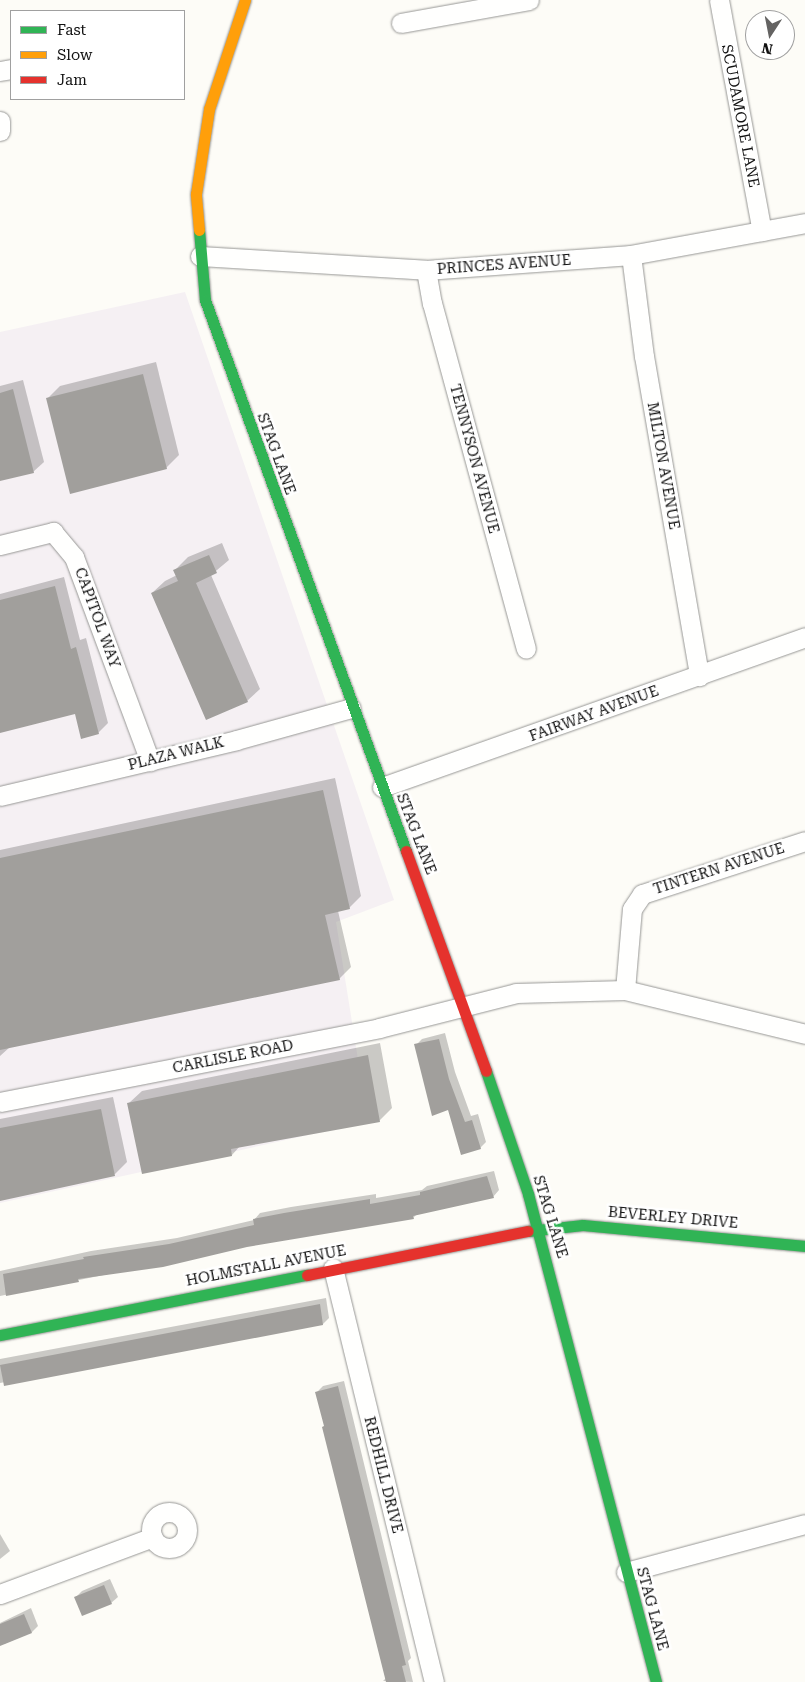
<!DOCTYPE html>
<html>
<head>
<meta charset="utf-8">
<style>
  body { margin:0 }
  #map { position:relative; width:805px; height:1682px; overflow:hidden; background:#fdfcf7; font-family:"Roboto Serif",serif }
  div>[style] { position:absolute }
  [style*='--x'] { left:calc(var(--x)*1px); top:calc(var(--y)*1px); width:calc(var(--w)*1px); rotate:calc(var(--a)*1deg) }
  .industrial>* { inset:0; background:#f5f0f3 }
  .shadow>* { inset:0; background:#0003 }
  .building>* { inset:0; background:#a19f9c }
  .roads { filter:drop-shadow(0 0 1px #979795) drop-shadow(0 0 1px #979795) }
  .street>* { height:19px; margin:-9.5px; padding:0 9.5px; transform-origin:9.5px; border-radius:9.5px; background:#fffffe }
  .street>.ring { margin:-9.5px; padding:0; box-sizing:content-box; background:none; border:19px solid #fffffe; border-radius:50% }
  .fast>* { height:11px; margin:-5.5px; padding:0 5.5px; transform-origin:5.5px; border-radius:5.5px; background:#30b455 }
  .slow>* { height:11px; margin:-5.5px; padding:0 5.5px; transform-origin:5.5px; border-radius:5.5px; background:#ff9f0a }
  .jam>* { height:11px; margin:-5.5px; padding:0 5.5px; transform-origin:5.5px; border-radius:5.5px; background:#e5322d }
  span { translate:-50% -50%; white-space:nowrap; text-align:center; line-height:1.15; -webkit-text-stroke:5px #fff; paint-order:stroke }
  .street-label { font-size:15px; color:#111 }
  .legend { position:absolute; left:10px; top:10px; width:175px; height:90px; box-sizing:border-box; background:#fff; border:1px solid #a0a0a0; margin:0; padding:6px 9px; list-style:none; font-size:15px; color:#111 }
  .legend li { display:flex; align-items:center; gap:10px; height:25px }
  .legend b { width:25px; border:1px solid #a0a0a0 }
  .north { position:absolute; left:745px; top:10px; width:50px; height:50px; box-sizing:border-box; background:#fff; border:1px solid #a0a0a0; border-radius:50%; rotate:191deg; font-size:14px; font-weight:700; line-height:20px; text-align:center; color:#111 }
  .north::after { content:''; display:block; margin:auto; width:18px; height:22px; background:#646362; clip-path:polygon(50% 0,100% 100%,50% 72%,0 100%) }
</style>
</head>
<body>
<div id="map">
  <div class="industrial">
    <i style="clip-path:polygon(185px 292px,394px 900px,336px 922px,368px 1122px,0 1203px,0 332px)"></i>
  </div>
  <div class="shadow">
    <i style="clip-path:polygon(156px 362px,179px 455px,166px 468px,47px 399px,60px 386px)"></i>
    <i style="clip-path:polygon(23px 380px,44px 462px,33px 472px,0 480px,0 386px)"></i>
    <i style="clip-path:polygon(222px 543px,229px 560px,211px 575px,260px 689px,247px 701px,152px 593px,165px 581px,177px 575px,175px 570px,188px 557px)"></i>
    <i style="clip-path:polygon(64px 577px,80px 640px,86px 638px,108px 723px,98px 733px,76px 712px,0 732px,0 594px)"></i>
    <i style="clip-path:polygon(335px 778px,361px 896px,349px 908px,338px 911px,351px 967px,339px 979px,10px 1047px,0 1056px,0 850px)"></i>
    <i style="clip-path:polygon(445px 1033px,455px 1072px,471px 1116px,478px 1114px,486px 1142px,480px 1148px,449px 1109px,416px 1045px,422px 1039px)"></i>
    <i style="clip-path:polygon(380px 1043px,392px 1108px,379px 1121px,240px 1146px,232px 1155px,129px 1103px,142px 1091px)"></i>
    <i style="clip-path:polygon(113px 1097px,127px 1162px,115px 1174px,0 1200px,0 1119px)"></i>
    <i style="clip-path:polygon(494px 1171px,499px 1190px,493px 1197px,417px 1214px,413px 1218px,247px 1246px,0 1296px,0 1271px,91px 1251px,177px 1238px,254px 1220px,260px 1213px,291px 1207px,376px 1194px,376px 1198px,422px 1190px,427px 1186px)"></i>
    <i style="clip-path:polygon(326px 1298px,329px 1318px,323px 1324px,0 1383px,0 1359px)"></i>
    <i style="clip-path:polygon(344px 1381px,411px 1658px,408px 1661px,413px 1682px,383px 1681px,386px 1678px,317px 1392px,323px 1386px)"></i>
    <i style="clip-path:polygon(0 1534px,10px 1551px,0 1559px)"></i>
    <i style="clip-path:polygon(110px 1579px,118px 1597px,111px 1603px,76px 1597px,82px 1591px)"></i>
    <i style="clip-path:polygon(31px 1608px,38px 1626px,32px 1632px,4px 1644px,0 1623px)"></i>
  </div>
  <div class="building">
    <i style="clip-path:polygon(143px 374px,167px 469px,70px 494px,46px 398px)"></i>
    <i style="clip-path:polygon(13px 389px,34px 473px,0 481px,0 393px)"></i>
    <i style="clip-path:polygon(209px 555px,217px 573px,196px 583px,248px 702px,206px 720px,151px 593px,178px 581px,173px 570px)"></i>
    <i style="clip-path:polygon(55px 586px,71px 649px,76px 647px,99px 734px,81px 739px,75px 714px,0 733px,0 600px)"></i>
    <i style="clip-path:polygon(323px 790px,350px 909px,325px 915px,340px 980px,0 1050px,0 858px)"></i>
    <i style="clip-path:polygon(439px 1039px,449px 1079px,465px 1122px,472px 1120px,481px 1149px,461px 1155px,448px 1110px,432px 1116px,414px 1044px)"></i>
    <i style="clip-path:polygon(368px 1055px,380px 1122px,231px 1149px,232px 1156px,142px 1174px,127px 1103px)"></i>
    <i style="clip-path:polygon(101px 1109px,115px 1176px,0 1201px,0 1128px)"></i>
    <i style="clip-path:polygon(487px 1176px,494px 1198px,413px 1216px,414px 1219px,247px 1247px,163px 1267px,78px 1279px,79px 1282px,6px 1296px,3px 1274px,84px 1259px,83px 1257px,169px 1244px,254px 1225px,253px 1219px,284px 1213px,370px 1199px,370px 1204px,420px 1195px,420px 1192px)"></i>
    <i style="clip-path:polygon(320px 1304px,323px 1325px,4px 1386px,0 1365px)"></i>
    <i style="clip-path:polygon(338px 1386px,406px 1665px,402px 1666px,406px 1682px,386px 1682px,322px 1427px,324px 1426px,315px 1392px)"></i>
    <i style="clip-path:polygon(104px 1585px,112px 1604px,82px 1616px,74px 1597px)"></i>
    <i style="clip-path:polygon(24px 1614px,32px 1633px,0 1646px,0 1624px)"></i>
  </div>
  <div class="roads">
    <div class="street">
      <i style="--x:719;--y:0;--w:235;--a:79.5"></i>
      <i style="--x:401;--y:23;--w:130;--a:-10.2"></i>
      <i style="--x:0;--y:71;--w:11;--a:-10"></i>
      <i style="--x:0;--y:121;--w:10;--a:90"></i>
      <i style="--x:631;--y:255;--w:102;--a:82.7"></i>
      <i style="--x:644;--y:356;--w:325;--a:80.2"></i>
      <i style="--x:200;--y:256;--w:226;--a:3.5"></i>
      <i style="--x:426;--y:270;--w:206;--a:-4.2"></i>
      <i style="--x:631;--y:255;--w:177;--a:-10.4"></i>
      <i style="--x:426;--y:270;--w:34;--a:80"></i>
      <i style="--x:432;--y:303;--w:358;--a:74.8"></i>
      <i style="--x:0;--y:545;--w:55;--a:-13.8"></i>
      <i style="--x:53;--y:532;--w:33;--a:50"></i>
      <i style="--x:74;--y:557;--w:218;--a:69.6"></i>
      <i style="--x:382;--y:787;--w:449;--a:-19.5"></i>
      <i style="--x:0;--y:796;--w:243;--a:-13.3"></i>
      <i style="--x:236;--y:740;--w:119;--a:-15.5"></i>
      <i style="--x:625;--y:990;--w:81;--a:-85.1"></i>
      <i style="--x:632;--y:909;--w:18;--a:-56"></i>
      <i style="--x:642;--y:894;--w:171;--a:-18"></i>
      <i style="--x:0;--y:1102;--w:386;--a:-11"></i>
      <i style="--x:379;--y:1028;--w:141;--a:-14.3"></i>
      <i style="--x:516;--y:993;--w:109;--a:-1.6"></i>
      <i style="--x:625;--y:990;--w:185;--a:13.7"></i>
      <i style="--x:333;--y:1268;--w:426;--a:76.3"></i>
      <i class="ring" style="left:151px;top:1512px;width:17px;height:17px"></i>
      <i style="--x:626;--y:1572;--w:185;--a:-15"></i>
      <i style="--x:0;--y:1594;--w:163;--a:-20.4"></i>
    </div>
    <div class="fast">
      <i style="--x:199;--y:230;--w:70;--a:85.1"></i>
      <i style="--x:205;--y:300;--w:587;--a:69.96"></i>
      <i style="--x:486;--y:1071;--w:130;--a:71.1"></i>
      <i style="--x:528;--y:1194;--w:505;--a:75.3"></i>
      <i style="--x:528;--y:1231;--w:55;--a:-6.2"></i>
      <i style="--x:583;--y:1225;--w:223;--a:5.4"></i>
      <i style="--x:0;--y:1335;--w:313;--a:-11.1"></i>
    </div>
    <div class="slow">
      <i style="--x:199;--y:230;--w:36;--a:-95"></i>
      <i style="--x:196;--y:194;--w:86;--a:-81.3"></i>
      <i style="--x:209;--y:109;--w:115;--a:-71.7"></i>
    </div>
    <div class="jam">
      <i style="--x:406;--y:851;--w:234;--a:70"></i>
      <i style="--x:307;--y:1275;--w:225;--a:-11.3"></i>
    </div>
  </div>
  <div class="street-label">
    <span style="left:740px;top:116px;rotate:79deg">SCUDAMORE LANE</span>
    <span style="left:504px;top:265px;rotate:-4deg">PRINCES AVENUE</span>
    <span style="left:276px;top:454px;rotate:70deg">STAG LANE</span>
    <span style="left:474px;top:459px;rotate:75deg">TENNYSON AVENUE</span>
    <span style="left:663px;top:466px;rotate:80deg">MILTON AVENUE</span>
    <span style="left:97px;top:618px;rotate:70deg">CAPITOL WAY</span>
    <span style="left:594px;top:714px;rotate:-20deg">FAIRWAY AVENUE</span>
    <span style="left:176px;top:754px;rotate:-14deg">PLAZA WALK</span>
    <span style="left:416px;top:834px;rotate:69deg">STAG LANE</span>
    <span style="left:719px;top:869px;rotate:-18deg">TINTERN AVENUE</span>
    <span style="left:233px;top:1057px;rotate:-11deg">CARLISLE ROAD</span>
    <span style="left:550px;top:1217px;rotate:73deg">STAG LANE</span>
    <span style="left:673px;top:1218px;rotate:5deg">BEVERLEY DRIVE</span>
    <span style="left:266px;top:1266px;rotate:-11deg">HOLMSTALL AVENUE</span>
    <span style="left:383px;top:1475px;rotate:76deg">REDHILL DRIVE</span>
    <span style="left:652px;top:1609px;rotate:75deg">STAG LANE</span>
  </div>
  <ul class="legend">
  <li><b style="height:6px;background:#30b455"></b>Fast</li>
  <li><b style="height:6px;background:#ff9f0a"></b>Slow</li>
  <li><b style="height:6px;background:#e5322d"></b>Jam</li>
  </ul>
  <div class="north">N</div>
</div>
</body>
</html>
